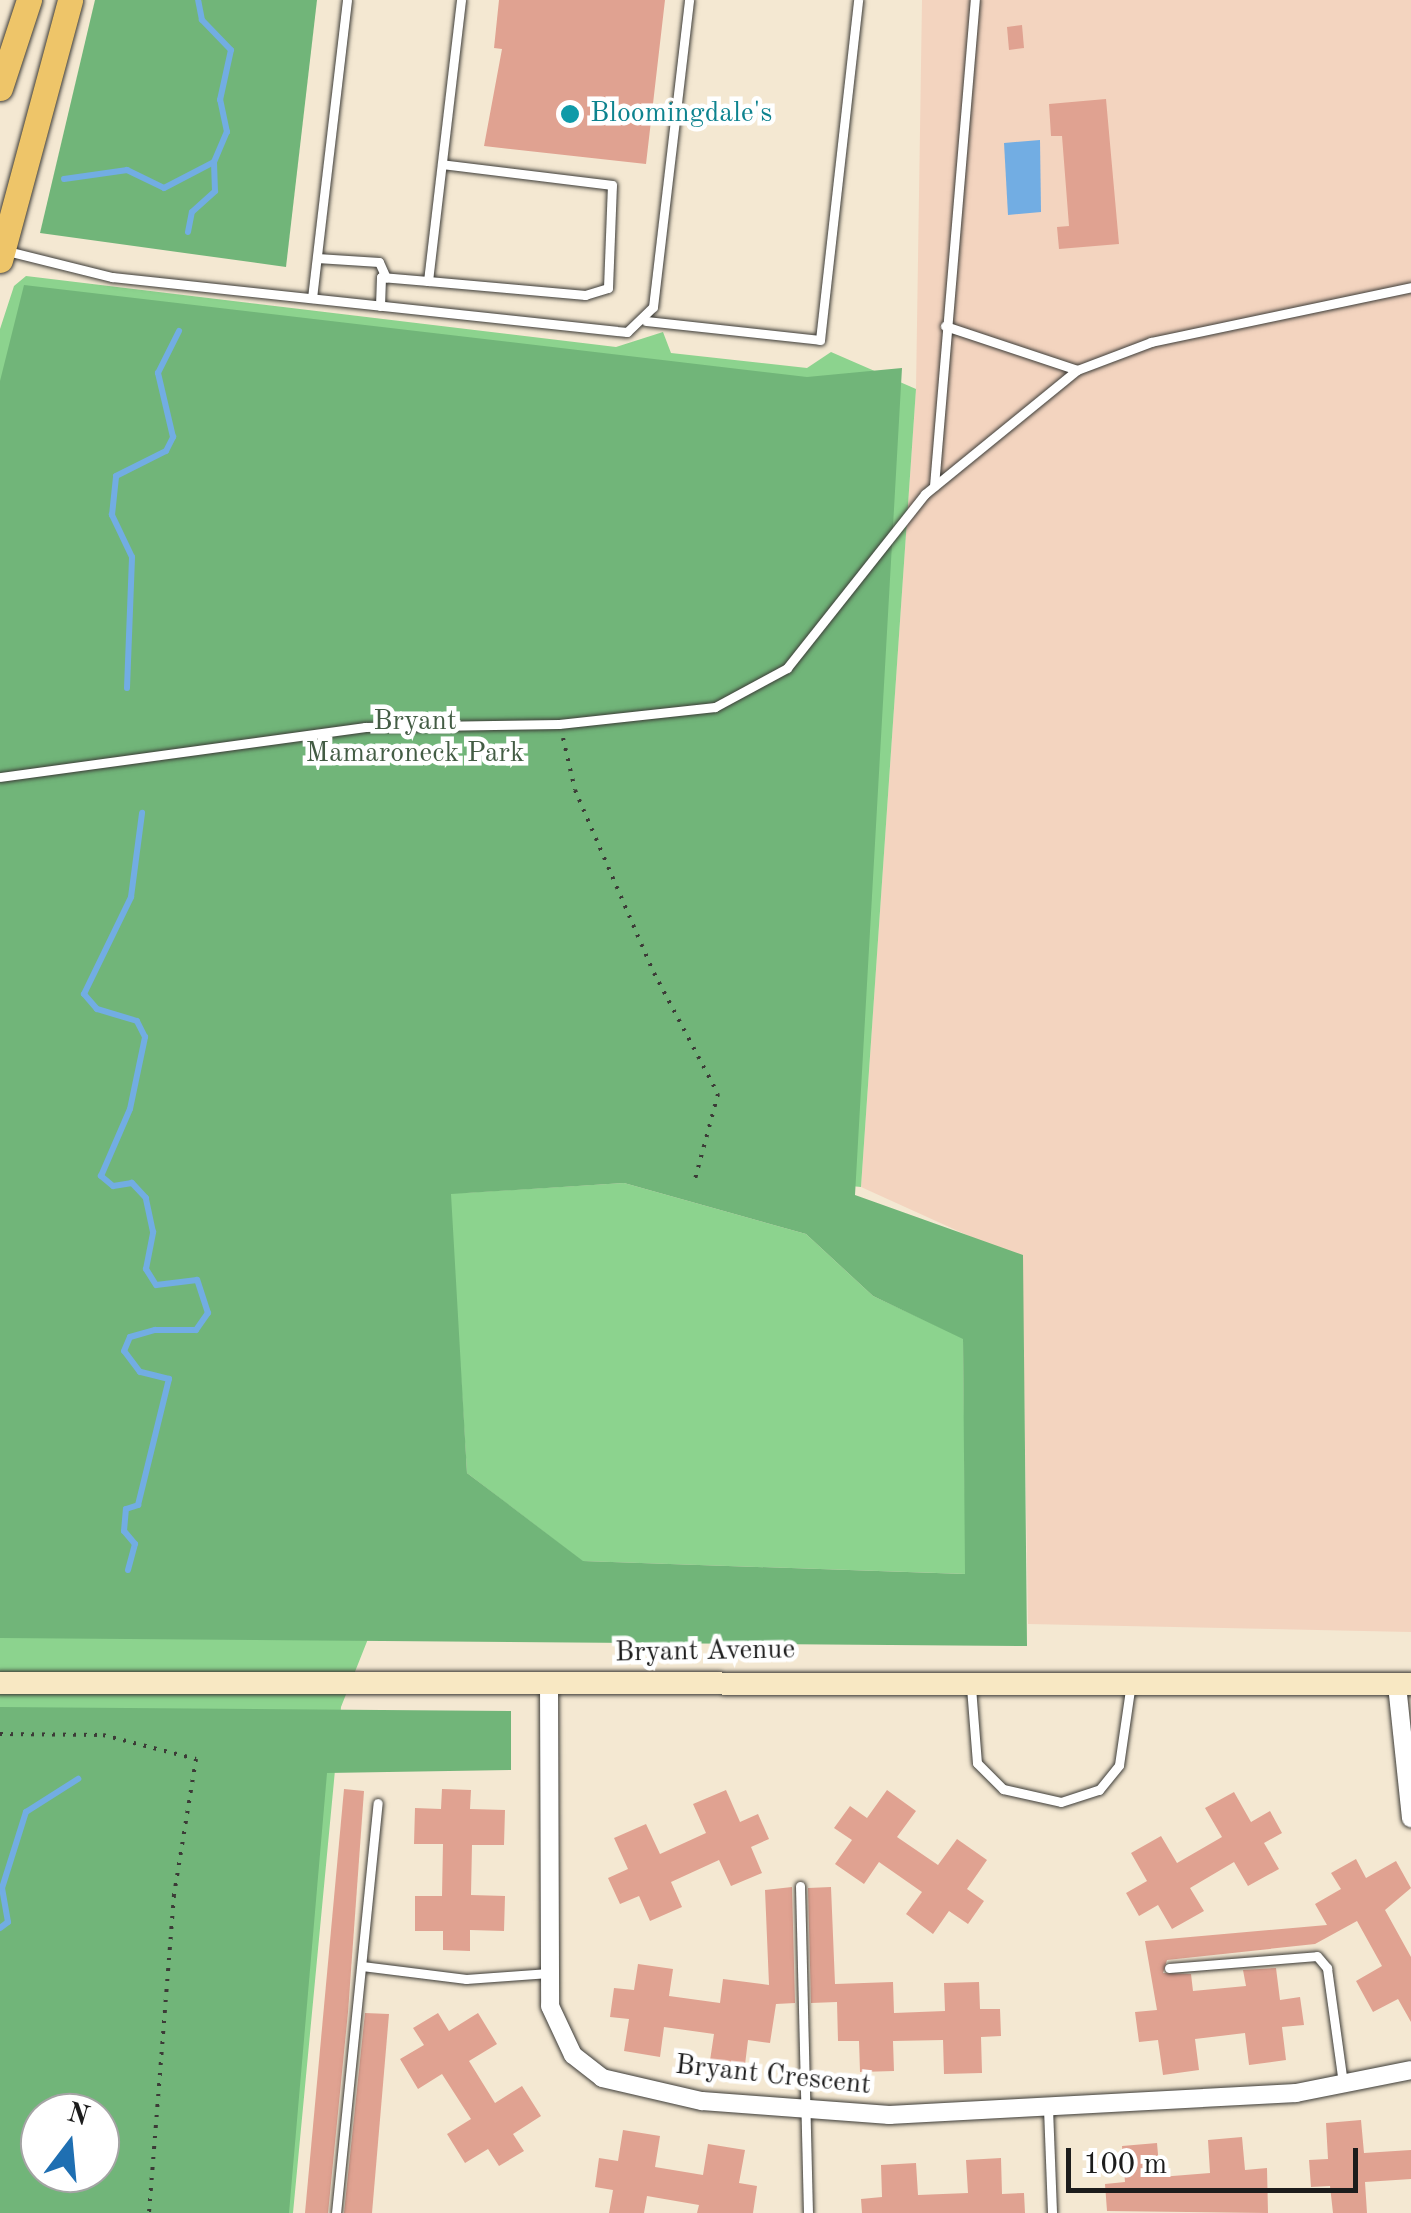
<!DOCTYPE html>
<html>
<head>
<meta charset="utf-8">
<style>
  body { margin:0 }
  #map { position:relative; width:1411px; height:2213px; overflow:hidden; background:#f4e8d2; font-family:"Old Standard TT",serif }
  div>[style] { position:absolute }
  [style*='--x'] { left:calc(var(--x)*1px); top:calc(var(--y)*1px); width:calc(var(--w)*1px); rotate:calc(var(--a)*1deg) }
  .built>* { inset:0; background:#f3d4bf }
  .green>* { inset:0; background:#8cd38e }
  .forest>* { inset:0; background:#71b579 }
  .water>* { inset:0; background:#72ade3 }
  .stream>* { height:6px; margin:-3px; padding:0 3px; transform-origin:3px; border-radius:3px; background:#72ade3 }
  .building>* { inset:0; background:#e0a291 }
  .path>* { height:4px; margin-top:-2px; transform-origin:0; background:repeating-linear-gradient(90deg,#3c3b37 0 2.5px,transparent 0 10.5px) }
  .roads { filter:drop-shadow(0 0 2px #3c3b37) drop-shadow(0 0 2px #3c3b37) }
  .lane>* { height:9px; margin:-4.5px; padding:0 4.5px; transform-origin:4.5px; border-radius:4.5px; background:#fff }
  .street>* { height:18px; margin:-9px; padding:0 9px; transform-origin:9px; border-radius:9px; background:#fff }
  .secondary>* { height:22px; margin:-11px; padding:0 11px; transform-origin:11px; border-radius:11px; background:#f8e8c3 }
  .primary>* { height:25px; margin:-12.5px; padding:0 12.5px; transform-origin:12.5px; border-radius:12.5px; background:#eec569 }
  .dots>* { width:28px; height:28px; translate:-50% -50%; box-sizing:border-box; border:5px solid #fff; border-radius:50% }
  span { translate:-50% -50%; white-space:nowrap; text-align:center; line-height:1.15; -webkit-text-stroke:9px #fff; paint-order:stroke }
  .culture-label { font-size:28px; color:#0d838f }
  .left { translate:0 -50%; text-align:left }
  .park-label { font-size:28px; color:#435c44 }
  .street-label { font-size:28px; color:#1c1c1c }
  .north { position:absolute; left:20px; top:2093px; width:100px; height:100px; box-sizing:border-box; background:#fff; border:2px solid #a4a4a4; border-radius:50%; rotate:16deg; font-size:28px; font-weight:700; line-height:40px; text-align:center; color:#1c1c1c }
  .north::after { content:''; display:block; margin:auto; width:35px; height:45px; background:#1f6fb2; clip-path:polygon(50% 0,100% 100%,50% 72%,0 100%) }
  .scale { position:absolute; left:1066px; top:2148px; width:292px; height:45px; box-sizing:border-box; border:5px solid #1c1c1c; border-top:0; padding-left:12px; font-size:30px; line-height:35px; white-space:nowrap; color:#1c1c1c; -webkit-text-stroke:8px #fff; paint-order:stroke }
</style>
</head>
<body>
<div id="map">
  <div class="built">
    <i style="clip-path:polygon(922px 0,1411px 0,1411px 1632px,1028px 1624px,1022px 1260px,861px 1187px,916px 389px)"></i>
  </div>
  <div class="green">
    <i style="clip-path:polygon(evenodd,26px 276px,616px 347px,663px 332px,671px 353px,807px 368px,831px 352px,916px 389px,861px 1187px,466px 1150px,462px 1193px,624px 1183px,806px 1234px,873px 1296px,963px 1338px,966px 1574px,582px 1561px,467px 1473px,454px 1269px,435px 1470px,341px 1707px,293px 2213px,0 2213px,0 329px,14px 286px,26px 276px,40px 2113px,100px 2113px,100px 2173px,40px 2173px,40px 2113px)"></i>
  </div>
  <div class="forest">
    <i style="clip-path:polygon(95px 0,317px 0,286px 267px,40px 233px)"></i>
    <i style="clip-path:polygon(evenodd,24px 285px,807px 377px,902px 368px,855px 1195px,1023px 1255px,1027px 1646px,0 1638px,0 381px,24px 285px,624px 1183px,806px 1234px,873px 1296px,963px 1339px,965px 1574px,583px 1561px,467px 1473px,451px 1194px,624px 1183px)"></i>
    <i style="clip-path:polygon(evenodd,0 1707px,511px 1711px,511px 1770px,327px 1773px,289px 2213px,0 2213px,0 1707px,40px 2113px,100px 2113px,100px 2173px,40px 2173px,40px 2113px)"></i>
  </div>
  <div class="water">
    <i style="clip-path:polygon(1040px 140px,1041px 212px,1008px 215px,1004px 143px)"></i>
  </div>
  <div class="stream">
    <i style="--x:64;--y:179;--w:64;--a:-8.1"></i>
    <i style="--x:127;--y:170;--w:41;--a:25.9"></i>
    <i style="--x:164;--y:188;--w:56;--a:-27.5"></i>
    <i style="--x:214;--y:162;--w:33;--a:-67"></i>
    <i style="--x:227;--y:132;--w:33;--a:-102"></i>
    <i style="--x:220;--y:100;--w:51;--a:-77.6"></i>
    <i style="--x:231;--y:50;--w:42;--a:-134"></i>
    <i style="--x:202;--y:20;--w:20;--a:-101"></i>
    <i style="--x:188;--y:232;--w:20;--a:-79"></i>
    <i style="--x:192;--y:212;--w:31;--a:-42"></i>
    <i style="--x:215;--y:191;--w:29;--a:-92"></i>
    <i style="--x:127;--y:688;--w:131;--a:-87.8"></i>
    <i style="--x:132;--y:557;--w:47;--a:-115.5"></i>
    <i style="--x:112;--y:515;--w:39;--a:-84"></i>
    <i style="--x:116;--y:476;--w:56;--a:-26.6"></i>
    <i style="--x:166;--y:451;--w:16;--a:-63"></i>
    <i style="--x:173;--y:437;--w:66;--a:-103.2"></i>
    <i style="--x:158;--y:373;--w:47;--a:-63.4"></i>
    <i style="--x:128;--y:1570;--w:27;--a:-75"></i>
    <i style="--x:135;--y:1544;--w:17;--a:-130"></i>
    <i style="--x:124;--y:1531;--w:22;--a:-85"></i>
    <i style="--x:126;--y:1509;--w:13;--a:-18"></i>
    <i style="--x:138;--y:1505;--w:130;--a:-76.2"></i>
    <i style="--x:169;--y:1379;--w:30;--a:-166"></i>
    <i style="--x:140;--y:1372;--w:26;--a:-127"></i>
    <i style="--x:124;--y:1351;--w:15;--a:-67"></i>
    <i style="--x:130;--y:1337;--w:26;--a:-16"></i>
    <i style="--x:155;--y:1330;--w:41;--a:0"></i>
    <i style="--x:196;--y:1330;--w:21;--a:-55"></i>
    <i style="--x:208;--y:1313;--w:35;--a:-108"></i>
    <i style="--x:197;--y:1280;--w:41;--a:173"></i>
    <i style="--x:156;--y:1285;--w:19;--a:-122"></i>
    <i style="--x:146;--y:1269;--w:38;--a:-79"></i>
    <i style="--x:153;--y:1232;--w:35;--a:-102"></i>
    <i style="--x:146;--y:1198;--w:21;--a:-133"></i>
    <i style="--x:132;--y:1183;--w:19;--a:171"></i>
    <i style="--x:113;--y:1186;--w:16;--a:-140"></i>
    <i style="--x:101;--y:1176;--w:73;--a:-66.6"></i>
    <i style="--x:130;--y:1109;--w:74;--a:-78.2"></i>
    <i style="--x:145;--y:1037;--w:18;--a:-117"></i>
    <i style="--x:137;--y:1021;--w:42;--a:-163.3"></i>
    <i style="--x:97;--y:1009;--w:20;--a:-131"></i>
    <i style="--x:84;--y:994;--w:108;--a:-64.1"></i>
    <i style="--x:131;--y:897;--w:85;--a:-82.5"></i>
    <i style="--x:0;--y:1928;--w:10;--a:-37"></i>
    <i style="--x:8;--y:1922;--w:35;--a:-100"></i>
    <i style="--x:2;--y:1888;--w:80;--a:-72.5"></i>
    <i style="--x:26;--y:1812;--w:62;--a:-32.4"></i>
  </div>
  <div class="building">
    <i style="clip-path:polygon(499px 0,665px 0,646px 164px,484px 146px,502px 49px,494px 48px)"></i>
    <i style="clip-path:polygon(1022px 25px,1024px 48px,1009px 50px,1007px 27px)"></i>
    <i style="clip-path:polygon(1106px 99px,1119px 244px,1059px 249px,1057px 227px,1069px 226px,1062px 136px,1051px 136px,1049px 104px)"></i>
    <i style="clip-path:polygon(344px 1789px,364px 1791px,348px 2012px,328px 2213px,305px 2213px)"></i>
    <i style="clip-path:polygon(442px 1789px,471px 1790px,470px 1809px,505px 1810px,504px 1845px,472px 1845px,471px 1895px,505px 1896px,504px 1931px,470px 1930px,470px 1951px,443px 1950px,443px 1931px,415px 1931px,415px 1896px,442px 1896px,443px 1844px,414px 1844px,415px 1808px,441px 1809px)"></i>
    <i style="clip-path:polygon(726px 1790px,740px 1822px,758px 1814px,769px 1839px,751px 1847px,762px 1873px,731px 1886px,719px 1860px,671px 1882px,682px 1907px,650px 1921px,639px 1896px,620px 1904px,608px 1878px,628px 1869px,614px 1838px,646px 1824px,660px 1854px,706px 1833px,693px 1804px)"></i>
    <i style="clip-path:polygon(887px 1790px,916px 1811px,897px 1837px,938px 1865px,957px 1839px,987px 1860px,967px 1889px,984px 1901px,968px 1924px,949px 1911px,933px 1934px,906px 1914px,922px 1892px,879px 1862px,864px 1884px,835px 1864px,852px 1840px,834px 1828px,850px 1806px,867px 1818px)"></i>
    <i style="clip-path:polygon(1234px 1792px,1251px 1822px,1270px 1811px,1282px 1833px,1264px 1843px,1279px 1869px,1248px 1886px,1234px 1862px,1190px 1888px,1204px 1911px,1172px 1929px,1158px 1905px,1139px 1916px,1126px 1893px,1147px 1881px,1131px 1853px,1161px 1836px,1177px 1863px,1222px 1837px,1205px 1808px)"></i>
    <i style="clip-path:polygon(1356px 1859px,1366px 1878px,1396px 1861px,1411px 1888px,1385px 1910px,1411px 1957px,1411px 2022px,1398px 1999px,1373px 2012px,1356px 1981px,1382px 1966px,1357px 1921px,1315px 1944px,1167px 1960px,1163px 1973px,1191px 1974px,1193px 1991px,1246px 1986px,1243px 1970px,1276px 1968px,1280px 2000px,1300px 1997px,1304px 2025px,1282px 2027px,1286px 2060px,1249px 2065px,1245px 2033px,1195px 2039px,1199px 2070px,1163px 2075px,1158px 2040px,1139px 2042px,1135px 2012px,1157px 2010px,1145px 1941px,1327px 1925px,1315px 1904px,1341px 1889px,1331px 1873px)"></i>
    <i style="clip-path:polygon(792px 1887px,795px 2003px,776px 2004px,770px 2043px,748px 2040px,744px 2073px,709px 2067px,714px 2034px,664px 2027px,660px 2057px,624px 2051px,629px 2019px,610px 2017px,614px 1988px,634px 1990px,638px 1964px,673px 1969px,669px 1996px,720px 2003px,723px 1979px,769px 1985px,765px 1890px)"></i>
    <i style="clip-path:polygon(831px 1887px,835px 1984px,893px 1982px,894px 2013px,945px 2011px,944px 1983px,979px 1982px,980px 2009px,1000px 2009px,1001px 2036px,981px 2037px,982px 2073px,944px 2074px,943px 2040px,893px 2041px,894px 2071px,860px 2072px,859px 2041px,838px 2041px,837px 2002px,811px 2003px,808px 1888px)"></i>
    <i style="clip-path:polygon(365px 2013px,389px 2014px,372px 2213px,344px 2213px)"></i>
    <i style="clip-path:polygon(438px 2013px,449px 2031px,478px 2013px,497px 2044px,469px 2061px,495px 2103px,522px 2086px,541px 2116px,513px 2134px,524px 2151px,499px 2166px,488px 2149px,465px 2163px,447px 2134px,471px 2119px,442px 2074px,418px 2089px,400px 2059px,424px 2045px,413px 2028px)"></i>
    <i style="clip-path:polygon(1361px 2120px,1364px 2153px,1411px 2150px,1411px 2179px,1365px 2182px,1367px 2213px,1333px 2213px,1330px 2186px,1311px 2187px,1309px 2160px,1328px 2159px,1326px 2123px)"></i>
    <i style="clip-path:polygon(623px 2130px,660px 2136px,655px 2167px,703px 2175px,708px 2144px,745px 2150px,739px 2183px,757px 2186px,753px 2213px,697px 2213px,699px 2205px,647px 2196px,644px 2213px,609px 2213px,613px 2190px,595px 2187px,599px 2158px,618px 2161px)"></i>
    <i style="clip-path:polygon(1242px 2137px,1245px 2170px,1267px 2168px,1268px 2213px,1107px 2211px,1105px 2184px,1125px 2182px,1122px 2146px,1157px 2143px,1160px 2177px,1210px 2173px,1208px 2140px)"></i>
    <i style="clip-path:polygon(1001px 2158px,1002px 2194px,1024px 2193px,1025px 2213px,862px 2213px,861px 2199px,882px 2197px,881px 2165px,916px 2163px,918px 2195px,968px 2193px,966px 2160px)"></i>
  </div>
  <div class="path">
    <i style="--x:563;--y:738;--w:53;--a:77"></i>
    <i style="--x:575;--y:790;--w:199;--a:66.7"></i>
    <i style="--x:654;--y:973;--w:137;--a:62.1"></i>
    <i style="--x:718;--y:1094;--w:92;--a:105.1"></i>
    <i style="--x:0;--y:1734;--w:103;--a:0.6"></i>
    <i style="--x:103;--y:1735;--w:96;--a:14.5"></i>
    <i style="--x:196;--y:1759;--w:138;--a:99.2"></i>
    <i style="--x:174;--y:1895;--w:319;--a:94.5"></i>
  </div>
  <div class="roads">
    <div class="lane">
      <i style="--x:7;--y:251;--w:108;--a:13.9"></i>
      <i style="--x:112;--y:277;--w:518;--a:6.1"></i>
      <i style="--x:627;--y:332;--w:36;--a:-44"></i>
      <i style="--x:653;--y:307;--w:309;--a:-83.3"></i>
      <i style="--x:317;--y:258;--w:62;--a:3.7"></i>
      <i style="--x:379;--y:262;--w:17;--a:66"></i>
      <i style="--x:428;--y:281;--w:158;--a:5.1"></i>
      <i style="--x:585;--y:295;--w:24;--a:-17"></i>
      <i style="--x:608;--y:288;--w:103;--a:-87.8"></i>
      <i style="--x:612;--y:185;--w:171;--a:-173"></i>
      <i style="--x:312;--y:298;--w:300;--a:-83.3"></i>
      <i style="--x:380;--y:306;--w:29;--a:-88"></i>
      <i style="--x:381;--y:277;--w:47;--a:4.9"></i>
      <i style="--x:428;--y:281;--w:283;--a:-83.3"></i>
      <i style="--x:646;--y:321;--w:175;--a:6.2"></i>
      <i style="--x:820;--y:340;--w:342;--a:-83.6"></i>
      <i style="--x:945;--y:326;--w:139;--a:18.4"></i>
      <i style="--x:934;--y:486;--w:488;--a:-85.2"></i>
      <i style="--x:0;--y:777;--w:368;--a:-7.8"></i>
      <i style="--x:365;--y:727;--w:194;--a:-0.9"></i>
      <i style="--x:559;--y:724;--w:157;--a:-6.2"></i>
      <i style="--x:715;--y:707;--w:82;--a:-28.4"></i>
      <i style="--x:787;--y:668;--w:222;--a:-51.6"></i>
      <i style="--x:925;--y:494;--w:196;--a:-39.2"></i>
      <i style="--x:1077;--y:370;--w:79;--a:-20.7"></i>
      <i style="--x:1151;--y:342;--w:266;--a:-11.9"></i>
      <i style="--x:971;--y:1687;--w:76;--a:85.5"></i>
      <i style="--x:977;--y:1763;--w:37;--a:45"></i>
      <i style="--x:1003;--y:1789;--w:59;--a:12.6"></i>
      <i style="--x:1061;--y:1802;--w:40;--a:-18"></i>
      <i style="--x:1099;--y:1790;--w:32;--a:-51"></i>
      <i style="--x:1119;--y:1765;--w:83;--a:-81.7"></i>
      <i style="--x:800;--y:1886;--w:327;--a:88.6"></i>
      <i style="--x:362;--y:1966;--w:105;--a:7.1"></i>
      <i style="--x:466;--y:1979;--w:83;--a:-4.1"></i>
      <i style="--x:1169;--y:1968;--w:148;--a:-4.6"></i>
      <i style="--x:1317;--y:1956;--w:16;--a:50"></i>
      <i style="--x:1327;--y:1968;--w:117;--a:82.1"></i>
      <i style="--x:1048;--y:2108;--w:105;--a:87.8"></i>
      <i style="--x:336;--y:2213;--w:412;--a:-84.2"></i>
    </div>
    <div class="street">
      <i style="--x:549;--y:1683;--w:323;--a:89.8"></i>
      <i style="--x:550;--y:2006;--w:54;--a:64.9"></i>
      <i style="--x:573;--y:2055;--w:37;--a:38"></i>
      <i style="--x:602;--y:2078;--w:103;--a:13"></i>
      <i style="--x:702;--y:2101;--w:188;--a:4.3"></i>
      <i style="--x:889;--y:2115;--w:408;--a:-3.1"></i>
      <i style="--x:1296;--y:2093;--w:117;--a:-11.3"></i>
      <i style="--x:1397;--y:1685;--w:134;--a:84"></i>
    </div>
    <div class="secondary">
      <i style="--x:0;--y:1683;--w:1411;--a:0.04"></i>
    </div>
    <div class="primary">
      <i style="--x:0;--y:88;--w:93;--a:-71.8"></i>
      <i style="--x:0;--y:260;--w:269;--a:-74.9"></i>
    </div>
  </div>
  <div class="dots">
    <i style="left:570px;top:114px;background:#0f9aa8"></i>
  </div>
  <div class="culture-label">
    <span class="left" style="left:590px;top:114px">Bloomingdale's</span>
  </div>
  <div class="park-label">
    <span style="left:415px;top:738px">Bryant<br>Mamaroneck Park</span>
  </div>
  <div class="street-label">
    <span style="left:705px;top:1652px;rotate:-1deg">Bryant Avenue</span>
    <span style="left:773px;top:2076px;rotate:6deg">Bryant Crescent</span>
  </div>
  <div class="north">N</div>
  <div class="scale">100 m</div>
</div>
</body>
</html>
